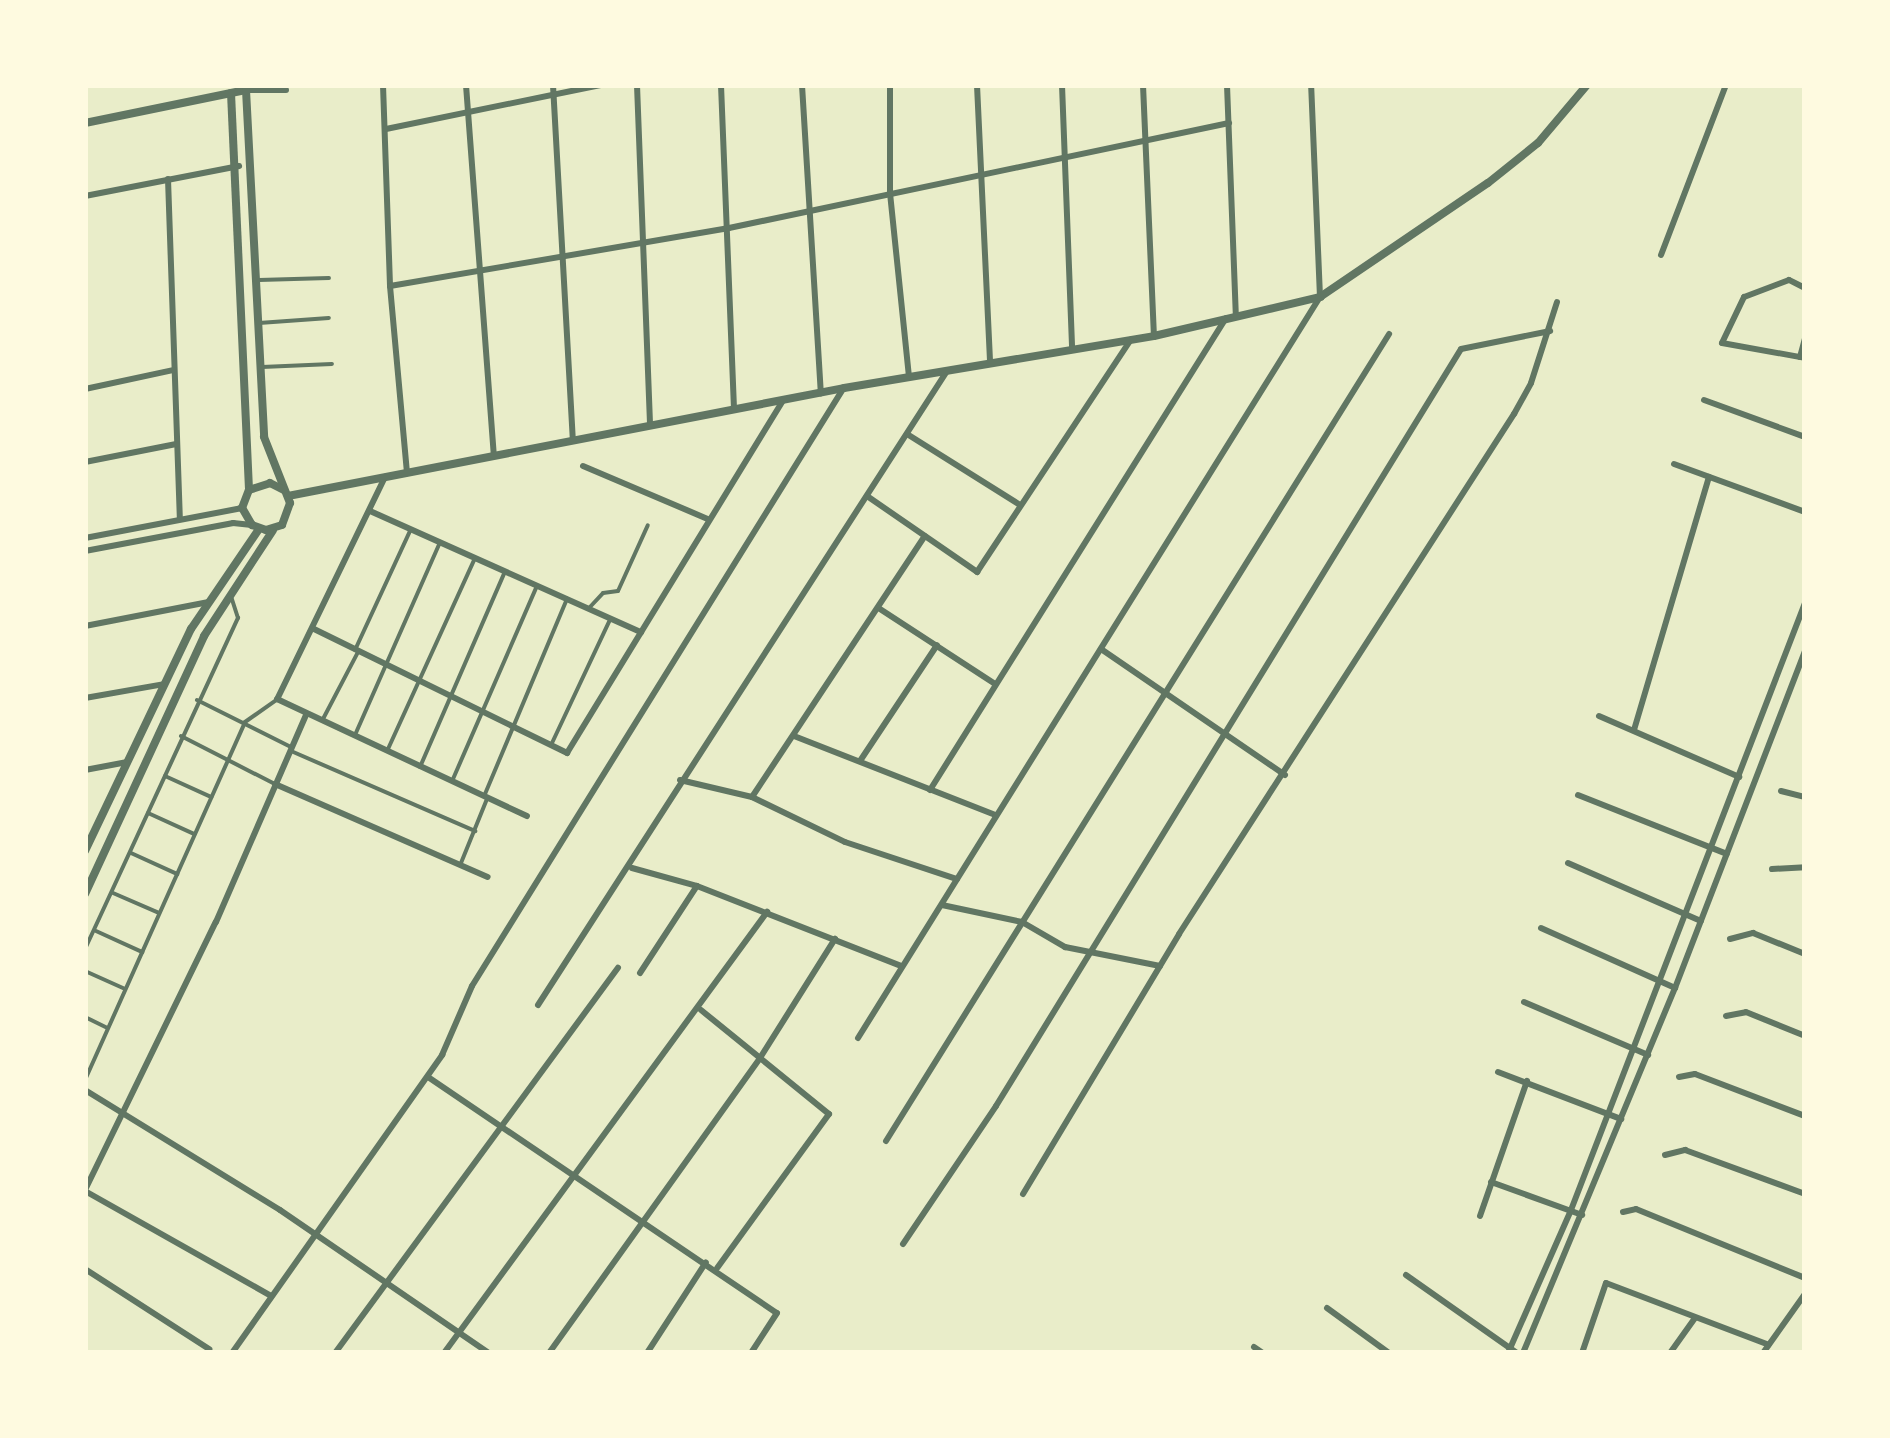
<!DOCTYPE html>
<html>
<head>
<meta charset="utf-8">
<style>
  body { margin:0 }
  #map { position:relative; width:1890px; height:1438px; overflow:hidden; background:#e9edc9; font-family:Raleway,sans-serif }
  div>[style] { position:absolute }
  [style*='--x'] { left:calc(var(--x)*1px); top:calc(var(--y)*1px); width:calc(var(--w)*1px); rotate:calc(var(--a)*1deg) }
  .pedestrian>* { height:4px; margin:-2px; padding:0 2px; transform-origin:2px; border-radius:2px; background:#617663 }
  .minor>* { height:6px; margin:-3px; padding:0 3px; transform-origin:3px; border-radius:3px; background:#617663 }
  .tertiary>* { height:8px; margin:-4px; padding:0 4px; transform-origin:4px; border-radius:4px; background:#617663 }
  span { translate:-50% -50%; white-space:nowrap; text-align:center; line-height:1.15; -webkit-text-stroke:8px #fefae0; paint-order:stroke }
  .frame { position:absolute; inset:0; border:88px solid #fefae0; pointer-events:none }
</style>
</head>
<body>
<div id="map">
  <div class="pedestrian">
    <i style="--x:259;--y:280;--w:70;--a:-1.6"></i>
    <i style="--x:259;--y:323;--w:70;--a:-4.1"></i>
    <i style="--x:262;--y:367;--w:70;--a:-2.5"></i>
    <i style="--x:590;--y:607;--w:19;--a:-47"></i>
    <i style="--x:603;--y:593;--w:15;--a:-8"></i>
    <i style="--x:618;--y:591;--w:72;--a:-65.6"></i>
    <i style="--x:355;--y:650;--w:131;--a:-65.2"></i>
    <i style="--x:197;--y:700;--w:105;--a:26.6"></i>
    <i style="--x:323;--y:719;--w:76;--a:-62.4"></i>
    <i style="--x:355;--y:735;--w:211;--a:-66.2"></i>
    <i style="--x:181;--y:736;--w:106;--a:27.1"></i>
    <i style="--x:552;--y:743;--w:136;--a:-64.8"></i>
    <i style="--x:388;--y:749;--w:210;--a:-65.5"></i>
    <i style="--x:291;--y:751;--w:201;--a:23.5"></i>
    <i style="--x:420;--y:767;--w:210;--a:-66.5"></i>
    <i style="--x:165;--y:776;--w:51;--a:24.5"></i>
    <i style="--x:453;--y:779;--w:210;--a:-66.5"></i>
    <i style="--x:485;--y:794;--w:212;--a:-67.2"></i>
    <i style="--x:148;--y:813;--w:51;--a:24.5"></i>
    <i style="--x:131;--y:853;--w:51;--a:24.5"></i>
    <i style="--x:461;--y:863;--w:69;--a:-67.9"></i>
    <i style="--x:113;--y:893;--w:50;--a:23.5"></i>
    <i style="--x:96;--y:931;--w:51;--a:24.5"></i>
    <i style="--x:85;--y:949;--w:365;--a:-65.2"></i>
    <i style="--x:238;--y:618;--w:20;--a:-108"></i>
    <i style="--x:85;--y:971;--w:44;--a:24.2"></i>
    <i style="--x:85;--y:1017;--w:25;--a:26"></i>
    <i style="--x:85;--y:1080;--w:392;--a:-65.9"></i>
    <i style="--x:245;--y:722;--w:38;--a:-35"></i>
  </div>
  <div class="minor">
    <i style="--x:247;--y:85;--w:5;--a:101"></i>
    <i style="--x:246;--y:90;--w:40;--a:0"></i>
    <i style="--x:383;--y:85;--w:201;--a:88"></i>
    <i style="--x:390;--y:286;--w:188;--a:84.8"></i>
    <i style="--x:466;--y:85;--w:372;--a:85.7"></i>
    <i style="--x:553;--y:85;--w:356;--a:86.8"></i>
    <i style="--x:637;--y:85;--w:341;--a:87.8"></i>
    <i style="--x:721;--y:85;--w:325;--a:87.7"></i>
    <i style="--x:802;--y:85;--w:309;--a:86.5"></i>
    <i style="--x:890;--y:85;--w:108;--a:90"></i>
    <i style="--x:890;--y:193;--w:185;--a:84.1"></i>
    <i style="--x:977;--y:85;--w:277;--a:87.3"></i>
    <i style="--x:1062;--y:85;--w:262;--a:87.8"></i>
    <i style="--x:1143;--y:85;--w:251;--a:87.5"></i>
    <i style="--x:1227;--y:85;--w:230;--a:87.8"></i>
    <i style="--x:386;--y:129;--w:219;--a:-11.6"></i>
    <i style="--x:168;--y:179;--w:339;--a:88"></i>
    <i style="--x:85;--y:196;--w:157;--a:-11"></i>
    <i style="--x:1661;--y:255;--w:182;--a:-69.1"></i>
    <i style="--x:390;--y:286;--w:344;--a:-9.7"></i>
    <i style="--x:729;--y:228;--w:511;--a:-11.86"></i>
    <i style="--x:1805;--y:288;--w:18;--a:-153"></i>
    <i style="--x:1789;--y:280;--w:48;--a:159.3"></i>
    <i style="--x:1744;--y:297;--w:51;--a:115.6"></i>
    <i style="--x:1722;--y:343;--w:84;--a:10.2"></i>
    <i style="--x:1800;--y:357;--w:20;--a:-75"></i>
    <i style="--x:85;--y:389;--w:91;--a:-12.1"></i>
    <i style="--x:1704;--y:400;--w:108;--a:20.1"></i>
    <i style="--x:907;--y:434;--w:133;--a:32.1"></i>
    <i style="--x:85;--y:462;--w:93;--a:-11.2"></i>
    <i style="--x:1674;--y:464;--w:140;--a:20.1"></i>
    <i style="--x:583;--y:466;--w:136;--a:23"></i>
    <i style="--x:385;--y:477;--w:247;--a:115.9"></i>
    <i style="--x:277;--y:699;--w:276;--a:25.1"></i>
    <i style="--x:867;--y:496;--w:134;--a:34.6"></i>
    <i style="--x:977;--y:572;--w:279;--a:-56.5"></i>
    <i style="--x:370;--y:511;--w:297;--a:24.1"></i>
    <i style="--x:85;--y:538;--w:160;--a:-10.8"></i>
    <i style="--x:85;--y:551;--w:151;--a:-10.7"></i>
    <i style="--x:233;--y:523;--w:19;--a:6"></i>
    <i style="--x:880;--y:609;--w:137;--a:33.1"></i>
    <i style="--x:85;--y:626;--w:126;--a:-11"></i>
    <i style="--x:314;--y:629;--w:282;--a:26.1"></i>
    <i style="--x:567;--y:753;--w:414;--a:-58.5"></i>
    <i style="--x:1101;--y:649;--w:223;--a:34.4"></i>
    <i style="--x:85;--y:698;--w:80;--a:-10"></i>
    <i style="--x:1599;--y:716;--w:153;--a:23.5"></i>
    <i style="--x:1634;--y:730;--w:264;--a:-73.5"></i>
    <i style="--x:794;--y:736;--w:217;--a:21.4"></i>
    <i style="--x:860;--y:761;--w:139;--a:-56.4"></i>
    <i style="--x:85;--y:770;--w:43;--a:-10.8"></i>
    <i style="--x:680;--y:780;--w:74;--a:13.3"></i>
    <i style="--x:752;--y:797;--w:103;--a:25.8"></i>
    <i style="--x:845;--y:842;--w:118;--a:18.3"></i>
    <i style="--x:275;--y:784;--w:232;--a:23.6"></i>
    <i style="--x:930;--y:790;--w:557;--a:-57.91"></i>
    <i style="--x:1781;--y:791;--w:25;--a:14"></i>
    <i style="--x:1578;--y:795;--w:160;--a:21.6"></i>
    <i style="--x:752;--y:797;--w:313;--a:-56.5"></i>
    <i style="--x:1568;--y:863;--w:145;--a:23.6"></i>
    <i style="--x:632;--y:868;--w:67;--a:15.5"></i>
    <i style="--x:697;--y:886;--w:219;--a:21.4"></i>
    <i style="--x:1772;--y:869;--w:33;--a:-3"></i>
    <i style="--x:942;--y:905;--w:82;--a:12"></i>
    <i style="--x:1022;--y:922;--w:50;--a:30.2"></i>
    <i style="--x:1065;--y:947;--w:97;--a:11.3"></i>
    <i style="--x:1541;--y:928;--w:147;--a:24.1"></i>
    <i style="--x:1730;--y:939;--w:24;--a:-15"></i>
    <i style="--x:1753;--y:933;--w:56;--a:22"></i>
    <i style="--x:640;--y:973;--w:104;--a:-56.8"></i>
    <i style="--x:1524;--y:1002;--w:135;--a:23.1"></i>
    <i style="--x:538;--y:1005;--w:754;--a:-57.17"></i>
    <i style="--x:701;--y:1010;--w:165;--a:39.1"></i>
    <i style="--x:829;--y:1114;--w:190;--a:126"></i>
    <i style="--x:1726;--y:1016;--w:20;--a:-11"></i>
    <i style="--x:1746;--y:1012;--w:64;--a:22.1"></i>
    <i style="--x:858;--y:1038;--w:873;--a:-58.06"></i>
    <i style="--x:1320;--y:297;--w:212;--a:-92.4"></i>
    <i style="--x:1498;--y:1072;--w:132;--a:20.9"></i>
    <i style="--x:428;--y:1077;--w:421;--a:34.1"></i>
    <i style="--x:777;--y:1313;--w:48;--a:123"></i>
    <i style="--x:1679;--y:1077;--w:16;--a:-11"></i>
    <i style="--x:1695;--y:1074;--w:118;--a:20.9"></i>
    <i style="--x:85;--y:1090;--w:229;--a:31.6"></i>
    <i style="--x:280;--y:1210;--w:253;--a:34.4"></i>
    <i style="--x:886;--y:1141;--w:951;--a:-58.06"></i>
    <i style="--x:1665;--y:1155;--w:21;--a:-14"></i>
    <i style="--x:1685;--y:1150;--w:128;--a:20.1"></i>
    <i style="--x:1491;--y:1182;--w:97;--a:19.9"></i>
    <i style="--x:85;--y:1190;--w:298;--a:-64"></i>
    <i style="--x:216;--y:922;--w:226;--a:-66.5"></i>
    <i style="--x:85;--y:1191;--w:214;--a:29.4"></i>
    <i style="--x:1023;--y:1194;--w:303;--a:-59"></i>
    <i style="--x:1179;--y:934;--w:619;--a:-57.21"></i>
    <i style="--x:1514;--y:414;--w:35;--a:-61"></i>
    <i style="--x:1531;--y:383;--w:85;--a:-72.2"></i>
    <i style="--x:1623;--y:1212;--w:13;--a:-13"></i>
    <i style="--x:1636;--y:1209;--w:183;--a:22.2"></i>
    <i style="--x:1480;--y:1216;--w:143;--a:-70.8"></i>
    <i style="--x:903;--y:1244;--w:166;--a:-56"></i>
    <i style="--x:996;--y:1106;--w:888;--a:-58.44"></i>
    <i style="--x:1461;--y:349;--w:91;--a:-11.4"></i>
    <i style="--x:85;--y:1269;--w:148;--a:32.8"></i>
    <i style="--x:1406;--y:1275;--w:136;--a:35.1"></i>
    <i style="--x:1327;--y:1308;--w:77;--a:36"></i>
    <i style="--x:1254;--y:1347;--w:11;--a:34"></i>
    <i style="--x:232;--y:1353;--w:365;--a:-54.8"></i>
    <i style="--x:442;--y:1055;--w:75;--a:-66.5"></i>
    <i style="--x:472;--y:986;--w:703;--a:-58.14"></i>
    <i style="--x:335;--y:1353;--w:478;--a:-53.7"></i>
    <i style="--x:444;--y:1353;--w:547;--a:-53.78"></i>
    <i style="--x:549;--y:1353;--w:363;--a:-54.4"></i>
    <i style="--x:760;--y:1058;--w:141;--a:-57.8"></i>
    <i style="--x:647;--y:1353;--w:108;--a:-57"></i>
    <i style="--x:1508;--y:1353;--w:156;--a:-66.2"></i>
    <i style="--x:1571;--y:1210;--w:651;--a:-68.92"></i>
    <i style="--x:1523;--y:1353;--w:395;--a:-67.4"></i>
    <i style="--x:1675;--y:988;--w:361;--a:-68.9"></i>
    <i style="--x:1582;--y:1353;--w:74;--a:-71.1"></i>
    <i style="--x:1606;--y:1283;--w:174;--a:20.8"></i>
    <i style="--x:1670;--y:1353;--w:43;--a:-54.5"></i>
    <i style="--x:1763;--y:1353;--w:72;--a:-54.6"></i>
  </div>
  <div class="tertiary">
    <i style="--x:231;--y:93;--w:395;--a:87.4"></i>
    <i style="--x:85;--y:123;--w:164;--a:-11.6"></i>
    <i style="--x:246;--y:90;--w:347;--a:87"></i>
    <i style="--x:264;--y:437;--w:71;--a:68.5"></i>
    <i style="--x:290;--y:503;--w:23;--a:110"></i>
    <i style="--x:282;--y:525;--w:17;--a:163"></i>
    <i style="--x:266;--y:530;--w:15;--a:-160"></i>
    <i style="--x:252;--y:525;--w:20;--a:-120"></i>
    <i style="--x:242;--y:508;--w:19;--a:-69"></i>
    <i style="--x:249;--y:490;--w:22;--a:-18"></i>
    <i style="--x:270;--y:483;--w:16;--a:27"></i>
    <i style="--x:288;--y:496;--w:566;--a:-10.99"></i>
    <i style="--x:844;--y:388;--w:314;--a:-9.5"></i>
    <i style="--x:1154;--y:336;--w:171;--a:-13.2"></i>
    <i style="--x:1320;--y:297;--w:203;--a:-34.2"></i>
    <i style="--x:1488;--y:183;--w:64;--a:-38.7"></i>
    <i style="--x:1538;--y:143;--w:76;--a:-49.8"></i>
    <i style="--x:85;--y:851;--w:246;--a:-64.5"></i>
    <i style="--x:191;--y:629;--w:121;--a:-55.8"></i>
    <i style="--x:85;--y:894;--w:284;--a:-65.2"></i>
    <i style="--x:204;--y:636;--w:126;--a:-56.9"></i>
  </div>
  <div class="frame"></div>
</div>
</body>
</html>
